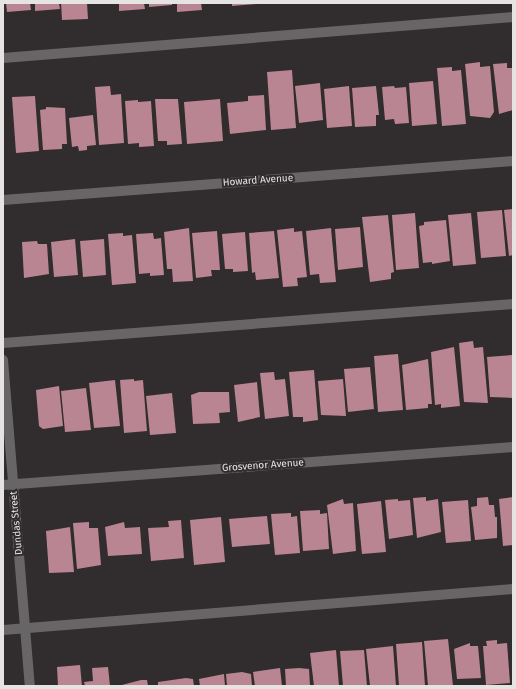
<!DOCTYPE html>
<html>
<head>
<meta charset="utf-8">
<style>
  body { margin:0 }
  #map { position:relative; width:516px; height:689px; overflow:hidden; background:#312c2d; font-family:"Fira Sans",sans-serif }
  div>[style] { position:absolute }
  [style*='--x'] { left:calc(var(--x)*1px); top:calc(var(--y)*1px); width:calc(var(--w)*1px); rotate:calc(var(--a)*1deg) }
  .building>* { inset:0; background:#ba8592 }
  .service>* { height:10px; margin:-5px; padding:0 5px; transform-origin:5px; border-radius:5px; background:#686566 }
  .minor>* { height:10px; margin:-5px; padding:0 5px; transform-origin:5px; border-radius:5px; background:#686566 }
  .tertiary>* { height:10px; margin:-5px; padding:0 5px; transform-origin:5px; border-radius:5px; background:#686566 }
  span { translate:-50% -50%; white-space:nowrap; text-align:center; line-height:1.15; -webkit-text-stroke:4px #312c2d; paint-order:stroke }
  .street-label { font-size:10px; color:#e6e3e3 }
  .frame { position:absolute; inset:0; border:4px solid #e6e3e3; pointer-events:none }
</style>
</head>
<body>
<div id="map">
  <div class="building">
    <i style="clip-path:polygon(6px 3px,30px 3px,31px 10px,7px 12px)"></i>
    <i style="clip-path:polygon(35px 3px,59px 3px,60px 9px,35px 11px)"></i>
    <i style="clip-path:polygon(61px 3px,87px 3px,88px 19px,62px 20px)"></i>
    <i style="clip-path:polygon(119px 3px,144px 3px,145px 9px,119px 11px)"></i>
    <i style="clip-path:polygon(149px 3px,172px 3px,172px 5px,149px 7px)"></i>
    <i style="clip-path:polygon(177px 3px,201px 3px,202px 10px,177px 12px)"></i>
    <i style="clip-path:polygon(232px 3px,257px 3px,257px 4px,232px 6px)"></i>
    <i style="clip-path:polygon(480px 62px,480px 67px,490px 66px,494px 112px,490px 118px,470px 116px,465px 64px)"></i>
    <i style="clip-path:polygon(507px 63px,507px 68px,513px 68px,513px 110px,499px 114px,493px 64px)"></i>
    <i style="clip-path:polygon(452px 67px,452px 71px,461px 70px,466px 124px,442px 126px,437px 68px)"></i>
    <i style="clip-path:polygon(292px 70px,296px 128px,271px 130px,267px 72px)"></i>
    <i style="clip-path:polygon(433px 81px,437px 124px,412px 126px,409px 83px)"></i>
    <i style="clip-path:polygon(320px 83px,323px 120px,299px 123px,295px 86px)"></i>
    <i style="clip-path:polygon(110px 86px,111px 95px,121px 94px,124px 143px,99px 145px,95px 87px)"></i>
    <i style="clip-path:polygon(349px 86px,352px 126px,327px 128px,324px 89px)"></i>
    <i style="clip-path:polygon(376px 86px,379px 115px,376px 115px,376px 126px,355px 127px,352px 88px)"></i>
    <i style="clip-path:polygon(394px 86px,395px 88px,406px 87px,409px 123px,395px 124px,394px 119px,385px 120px,382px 87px)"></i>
    <i style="clip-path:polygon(264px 95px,266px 130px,230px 134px,227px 103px,248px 101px,248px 96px)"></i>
    <i style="clip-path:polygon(35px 96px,39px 151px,16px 153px,12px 97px)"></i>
    <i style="clip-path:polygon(155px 99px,178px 99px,182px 144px,167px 145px,167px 141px,158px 141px)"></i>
    <i style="clip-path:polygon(220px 99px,223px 141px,187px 144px,184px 102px)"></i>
    <i style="clip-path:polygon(138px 100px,138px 102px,151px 101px,154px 146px,139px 147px,139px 143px,128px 144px,125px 101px)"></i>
    <i style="clip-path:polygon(46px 107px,65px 108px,67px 144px,62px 144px,62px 149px,43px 150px,40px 110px,46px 109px)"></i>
    <i style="clip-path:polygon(93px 115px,96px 145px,87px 146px,87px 150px,79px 151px,78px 146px,72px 147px,69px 118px)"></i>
    <i style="clip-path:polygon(513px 209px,513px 255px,509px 256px,504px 210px)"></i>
    <i style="clip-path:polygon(502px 210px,506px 256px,481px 258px,477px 212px)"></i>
    <i style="clip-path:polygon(415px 213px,419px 268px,396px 270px,392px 215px)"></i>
    <i style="clip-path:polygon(471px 213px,476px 264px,453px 266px,448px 215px)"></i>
    <i style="clip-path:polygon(388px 215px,394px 272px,391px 273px,391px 279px,370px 282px,362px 217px)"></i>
    <i style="clip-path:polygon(446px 220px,450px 261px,432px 264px,432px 262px,423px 263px,419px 226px,424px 225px,424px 222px)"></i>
    <i style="clip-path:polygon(360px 227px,363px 267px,338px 270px,335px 229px)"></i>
    <i style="clip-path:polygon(189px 228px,193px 281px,173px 282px,172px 269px,167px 269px,164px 232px)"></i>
    <i style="clip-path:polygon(294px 228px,294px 232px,302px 231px,307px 277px,297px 278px,298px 286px,283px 287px,277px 230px)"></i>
    <i style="clip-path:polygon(331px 228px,336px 282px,320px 283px,319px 274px,310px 275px,306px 231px)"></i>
    <i style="clip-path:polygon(217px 231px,220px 270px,211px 270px,212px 276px,196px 278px,192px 233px)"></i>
    <i style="clip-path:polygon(274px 231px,279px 278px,256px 280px,255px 272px,252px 273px,249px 233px)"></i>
    <i style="clip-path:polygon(245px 232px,248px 271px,233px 272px,233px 269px,225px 269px,222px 234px)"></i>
    <i style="clip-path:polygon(123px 233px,123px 236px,132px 235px,136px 283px,112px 285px,108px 234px)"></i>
    <i style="clip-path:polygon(153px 233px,154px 239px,161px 238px,164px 275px,150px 276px,150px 273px,139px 274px,136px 234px)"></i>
    <i style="clip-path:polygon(75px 239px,78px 275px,54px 277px,51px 242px)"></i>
    <i style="clip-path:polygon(104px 239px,106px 275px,83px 277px,80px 241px)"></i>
    <i style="clip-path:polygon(37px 241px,38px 244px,47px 244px,49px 274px,24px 278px,22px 242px)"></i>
    <i style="clip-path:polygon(473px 341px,474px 348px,483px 347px,488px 403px,464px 402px,459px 343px)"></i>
    <i style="clip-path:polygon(454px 347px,460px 406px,441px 408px,441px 404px,435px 405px,431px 352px)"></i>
    <i style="clip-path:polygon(398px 354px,403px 410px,378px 412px,374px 356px)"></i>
    <i style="clip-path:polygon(512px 355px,513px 398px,490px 397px,487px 357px)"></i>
    <i style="clip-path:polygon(428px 359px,432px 404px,428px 404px,428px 408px,406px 410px,402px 365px)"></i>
    <i style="clip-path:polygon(370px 367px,374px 409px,348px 412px,344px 369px)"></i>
    <i style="clip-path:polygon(314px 370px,318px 420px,303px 422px,303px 417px,293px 417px,289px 372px)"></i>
    <i style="clip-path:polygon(274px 372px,275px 380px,285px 379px,289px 416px,265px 419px,260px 373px)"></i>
    <i style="clip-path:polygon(134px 379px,134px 381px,143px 380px,147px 431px,124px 433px,120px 380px)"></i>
    <i style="clip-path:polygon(343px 379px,346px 416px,321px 415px,318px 381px)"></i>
    <i style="clip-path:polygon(115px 380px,120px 426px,94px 428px,89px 383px)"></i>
    <i style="clip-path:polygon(257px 382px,260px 417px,238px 422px,234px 385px)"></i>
    <i style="clip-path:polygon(59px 386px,63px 426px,43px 429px,39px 426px,36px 390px)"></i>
    <i style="clip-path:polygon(86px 388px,91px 430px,65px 432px,61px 391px)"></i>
    <i style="clip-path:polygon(199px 392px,229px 392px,230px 412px,219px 413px,220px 423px,193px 424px,191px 395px)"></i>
    <i style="clip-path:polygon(172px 393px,176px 433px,150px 435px,146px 396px)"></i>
    <i style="clip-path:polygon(426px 497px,426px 501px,438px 499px,441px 532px,417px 538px,413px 498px)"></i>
    <i style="clip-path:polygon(488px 497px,489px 505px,494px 505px,495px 517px,497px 517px,497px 538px,475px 540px,471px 507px,477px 506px,477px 498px)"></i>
    <i style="clip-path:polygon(513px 497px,513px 545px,503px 546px,499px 499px)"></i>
    <i style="clip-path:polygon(343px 499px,344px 504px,353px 503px,356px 551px,333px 554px,327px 505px)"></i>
    <i style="clip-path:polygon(398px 499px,398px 501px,410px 500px,413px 535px,389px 539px,385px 500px)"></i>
    <i style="clip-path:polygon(468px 500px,471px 541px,446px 543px,442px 502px)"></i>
    <i style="clip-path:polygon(381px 501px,386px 552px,362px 554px,357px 504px)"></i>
    <i style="clip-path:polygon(320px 510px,320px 514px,327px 513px,329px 549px,303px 551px,300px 511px)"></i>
    <i style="clip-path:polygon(291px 513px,291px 517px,297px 516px,300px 553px,275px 555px,271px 514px)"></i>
    <i style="clip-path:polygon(267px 516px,270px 544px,232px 547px,229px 519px)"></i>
    <i style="clip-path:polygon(221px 517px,225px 562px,194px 565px,190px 520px)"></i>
    <i style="clip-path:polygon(181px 520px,184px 558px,151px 561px,148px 528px,169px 527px,168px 521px)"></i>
    <i style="clip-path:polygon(89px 522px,89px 528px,98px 528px,101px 565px,77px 569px,73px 523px)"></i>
    <i style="clip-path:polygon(124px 522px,125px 528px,140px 527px,142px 554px,108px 556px,105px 527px)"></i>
    <i style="clip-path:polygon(70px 527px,74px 572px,49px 573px,46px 531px)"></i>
    <i style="clip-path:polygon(448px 639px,453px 686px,428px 686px,424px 641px)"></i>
    <i style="clip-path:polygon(497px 640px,497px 644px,507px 643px,510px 683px,486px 685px,483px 646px,487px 646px,486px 641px)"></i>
    <i style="clip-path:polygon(422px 642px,425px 686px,399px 686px,396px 644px)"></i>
    <i style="clip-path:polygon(470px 643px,470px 646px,478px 646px,481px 678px,457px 679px,454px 649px)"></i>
    <i style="clip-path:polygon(393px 646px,396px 686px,370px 686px,366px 649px)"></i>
    <i style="clip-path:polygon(336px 650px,339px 686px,314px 686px,310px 653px)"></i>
    <i style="clip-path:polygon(364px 650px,367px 686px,343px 686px,340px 651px)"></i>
    <i style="clip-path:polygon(80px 665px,82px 686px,58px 686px,57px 667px)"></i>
    <i style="clip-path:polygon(108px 667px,110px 686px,85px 686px,84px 682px,93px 681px,92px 668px)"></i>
    <i style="clip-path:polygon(280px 668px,282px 686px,255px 686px,253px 672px)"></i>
    <i style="clip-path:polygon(299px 668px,309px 669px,310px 686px,286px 686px,285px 669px)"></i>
    <i style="clip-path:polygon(242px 672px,251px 674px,252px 686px,227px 686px,226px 674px)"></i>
    <i style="clip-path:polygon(224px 674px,225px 686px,200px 686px,199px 679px)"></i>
    <i style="clip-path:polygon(186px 678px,193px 679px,194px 686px,158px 686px,158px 682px)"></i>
    <i style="clip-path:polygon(141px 680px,147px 680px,148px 686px,118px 686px)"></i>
  </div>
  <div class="service">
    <i style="--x:3;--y:58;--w:512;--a:-4.6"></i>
    <i style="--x:3;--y:343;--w:511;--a:-4.37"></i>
    <i style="--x:3;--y:630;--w:512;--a:-4.6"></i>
  </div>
  <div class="minor">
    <i style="--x:3;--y:200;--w:511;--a:-4.37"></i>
    <i style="--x:3;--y:485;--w:511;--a:-4.26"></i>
  </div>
  <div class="tertiary">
    <i style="--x:3;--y:360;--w:327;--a:85.3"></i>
  </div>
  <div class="street-label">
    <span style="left:258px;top:181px;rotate:-4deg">Howard Avenue</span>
    <span style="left:263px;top:466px;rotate:-4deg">Grosvenor Avenue</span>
    <span style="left:17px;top:523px;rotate:-95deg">Dundas Street</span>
  </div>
  <div class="frame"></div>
</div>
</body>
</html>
